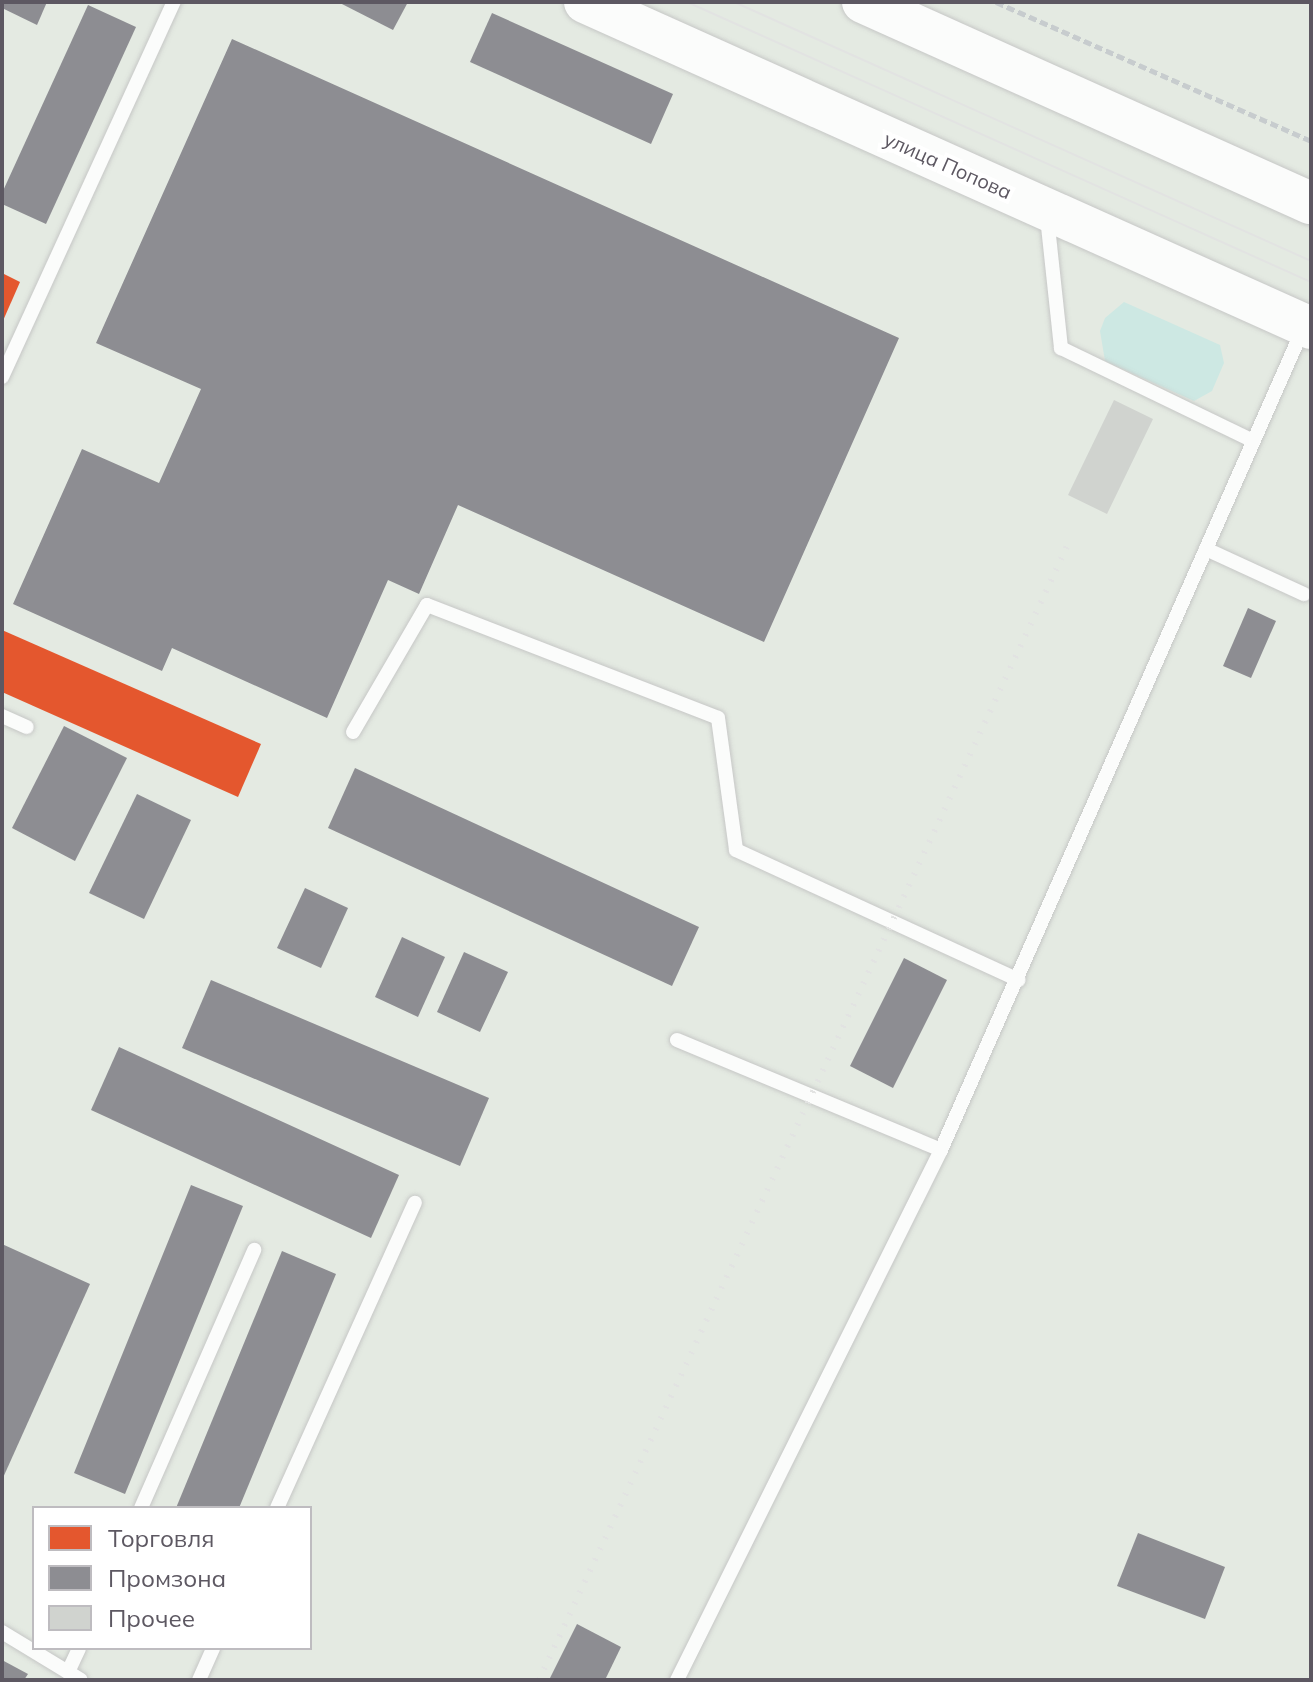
<!DOCTYPE html>
<html>
<head>
<meta charset="utf-8">
<style>
  body { margin:0 }
  #map { position:relative; width:1313px; height:1682px; overflow:hidden; background:#e4eae2; font-family:Mulish,sans-serif }
  div>[style] { position:absolute }
  [style*='--x'] { left:calc(var(--x)*1px); top:calc(var(--y)*1px); width:calc(var(--w)*1px); rotate:calc(var(--a)*1deg) }
  .green>* { inset:0; background:#cde8e3 }
  .shops>* { inset:0; background:#e4572e }
  .industry>* { inset:0; background:#8d8d92 }
  .building>* { inset:0; background:#d0d3cf }
  .path>* { height:5px; margin-top:-2.5px; transform-origin:0; background:repeating-linear-gradient(90deg,#c7ccce 0 8px,transparent 0 12px) }
  .roads { filter:drop-shadow(0 0 2px #c6c7c6) drop-shadow(0 0 2px #c6c7c6) }
  .service>* { height:14px; margin:-7px; padding:0 7px; transform-origin:7px; border-radius:7px; background:#fbfcfb }
  .secondary>* { height:42px; margin:-21px; padding:0 21px; transform-origin:21px; border-radius:21px; background:#fbfcfb }
  .tram>* { height:2px; margin:-1px; padding:0 1px; transform-origin:1px; border-radius:1px; background:#e2e3e2 }
  .rail>* { height:6px; margin-top:-3px; transform-origin:0; background:repeating-linear-gradient(90deg,#e2e3e2 0 2px,transparent 0 12px) }
  span { translate:-50% -50%; white-space:nowrap; text-align:center; line-height:1.15; -webkit-text-stroke:8px #fff; paint-order:stroke }
  .street-label { font-size:20px; color:#5d5862 }
  .frame { position:absolute; inset:0; border:4px solid #5d5862; pointer-events:none }
  .legend { position:absolute; left:32px; top:1506px; width:280px; height:144px; box-sizing:border-box; background:#fff; border:2px solid #bebcc0; margin:0; padding:10px 14px; list-style:none; font-size:24px; color:#5d5862 }
  .legend li { display:flex; align-items:center; gap:16px; height:40px }
  .legend b { width:40px; border:2px solid #bebcc0 }
</style>
</head>
<body>
<div id="map">
  <div class="green">
    <i style="clip-path:polygon(1124px 302px,1220px 345px,1224px 363px,1212px 391px,1194px 401px,1105px 361px,1100px 331px,1105px 318px)"></i>
  </div>
  <div class="shops">
    <i style="clip-path:polygon(2px 273px,20px 282px,2px 323px)"></i>
    <i style="clip-path:polygon(2px 630px,261px 744px,238px 797px,2px 692px)"></i>
  </div>
  <div class="industry">
    <i style="clip-path:polygon(2px 2px,47px 2px,37px 25px,2px 8px)"></i>
    <i style="clip-path:polygon(338px 2px,408px 2px,393px 30px)"></i>
    <i style="clip-path:polygon(88px 5px,136px 27px,46px 224px,2px 204px,2px 193px)"></i>
    <i style="clip-path:polygon(492px 13px,673px 94px,651px 144px,470px 62px)"></i>
    <i style="clip-path:polygon(232px 39px,899px 338px,764px 642px,458px 505px,419px 594px,388px 580px,327px 718px,172px 648px,162px 671px,13px 604px,82px 449px,159px 483px,201px 389px,96px 343px)"></i>
    <i style="clip-path:polygon(1248px 608px,1276px 621px,1251px 678px,1223px 666px)"></i>
    <i style="clip-path:polygon(64px 726px,127px 758px,75px 861px,12px 828px)"></i>
    <i style="clip-path:polygon(355px 768px,699px 927px,672px 986px,328px 828px)"></i>
    <i style="clip-path:polygon(137px 794px,191px 820px,144px 919px,89px 893px)"></i>
    <i style="clip-path:polygon(305px 888px,348px 908px,321px 968px,277px 948px)"></i>
    <i style="clip-path:polygon(402px 937px,445px 957px,418px 1017px,375px 997px)"></i>
    <i style="clip-path:polygon(464px 952px,508px 972px,480px 1032px,437px 1012px)"></i>
    <i style="clip-path:polygon(904px 958px,947px 980px,893px 1088px,850px 1066px)"></i>
    <i style="clip-path:polygon(211px 980px,489px 1098px,460px 1166px,182px 1048px)"></i>
    <i style="clip-path:polygon(119px 1047px,399px 1175px,371px 1238px,91px 1110px)"></i>
    <i style="clip-path:polygon(191px 1185px,243px 1206px,125px 1494px,74px 1473px)"></i>
    <i style="clip-path:polygon(2px 1244px,90px 1284px,2px 1480px)"></i>
    <i style="clip-path:polygon(282px 1251px,336px 1274px,239px 1508px,176px 1508px)"></i>
    <i style="clip-path:polygon(1138px 1533px,1225px 1567px,1205px 1619px,1117px 1586px)"></i>
    <i style="clip-path:polygon(577px 1624px,621px 1647px,605px 1680px,549px 1680px)"></i>
    <i style="clip-path:polygon(2px 1660px,28px 1674px,24px 1680px,2px 1680px)"></i>
  </div>
  <div class="building">
    <i style="clip-path:polygon(1114px 400px,1153px 419px,1107px 514px,1068px 495px)"></i>
  </div>
  <div class="path">
    <i style="--x:996;--y:2;--w:344;--a:23.8"></i>
  </div>
  <div class="roads">
    <div class="service">
      <i style="--x:1047;--y:217;--w:132;--a:83.9"></i>
      <i style="--x:1061;--y:348;--w:213;--a:25.8"></i>
      <i style="--x:2;--y:377;--w:413;--a:-65.4"></i>
      <i style="--x:1206;--y:549;--w:108;--a:24.7"></i>
      <i style="--x:2;--y:716;--w:27;--a:24"></i>
      <i style="--x:353;--y:732;--w:147;--a:-59.8"></i>
      <i style="--x:427;--y:605;--w:312;--a:21.2"></i>
      <i style="--x:718;--y:718;--w:133;--a:82.2"></i>
      <i style="--x:736;--y:850;--w:311;--a:24.7"></i>
      <i style="--x:677;--y:1040;--w:286;--a:22.6"></i>
      <i style="--x:141;--y:1508;--w:282;--a:-66.3"></i>
      <i style="--x:277;--y:1508;--w:335;--a:-65.7"></i>
      <i style="--x:2;--y:1632;--w:92;--a:31.3"></i>
      <i style="--x:68;--y:1672;--w:26;--a:-65"></i>
      <i style="--x:199;--y:1680;--w:35;--a:-66"></i>
      <i style="--x:677;--y:1680;--w:592;--a:-63.52"></i>
      <i style="--x:941;--y:1150;--w:897;--a:-66.21"></i>
    </div>
    <div class="secondary">
      <i style="--x:585;--y:2;--w:796;--a:24.18"></i>
      <i style="--x:863;--y:2;--w:491;--a:24.2"></i>
    </div>
  </div>
  <div class="tram">
    <i style="--x:687;--y:2;--w:684;--a:24.17"></i>
    <i style="--x:734;--y:2;--w:632;--a:24.17"></i>
  </div>
  <div class="rail">
    <i style="--x:539;--y:1680;--w:1253;--a:-65.03"></i>
  </div>
  <div class="street-label">
    <span style="left:948px;top:165px;rotate:24deg">улица Попова</span>
  </div>
  <div class="frame"></div>
  <ul class="legend">
  <li><b style="height:22px;background:#e4572e"></b>Торговля</li>
  <li><b style="height:22px;background:#8d8d92"></b>Промзона</li>
  <li><b style="height:22px;background:#d0d3cf"></b>Прочее</li>
  </ul>
</div>
</body>
</html>
